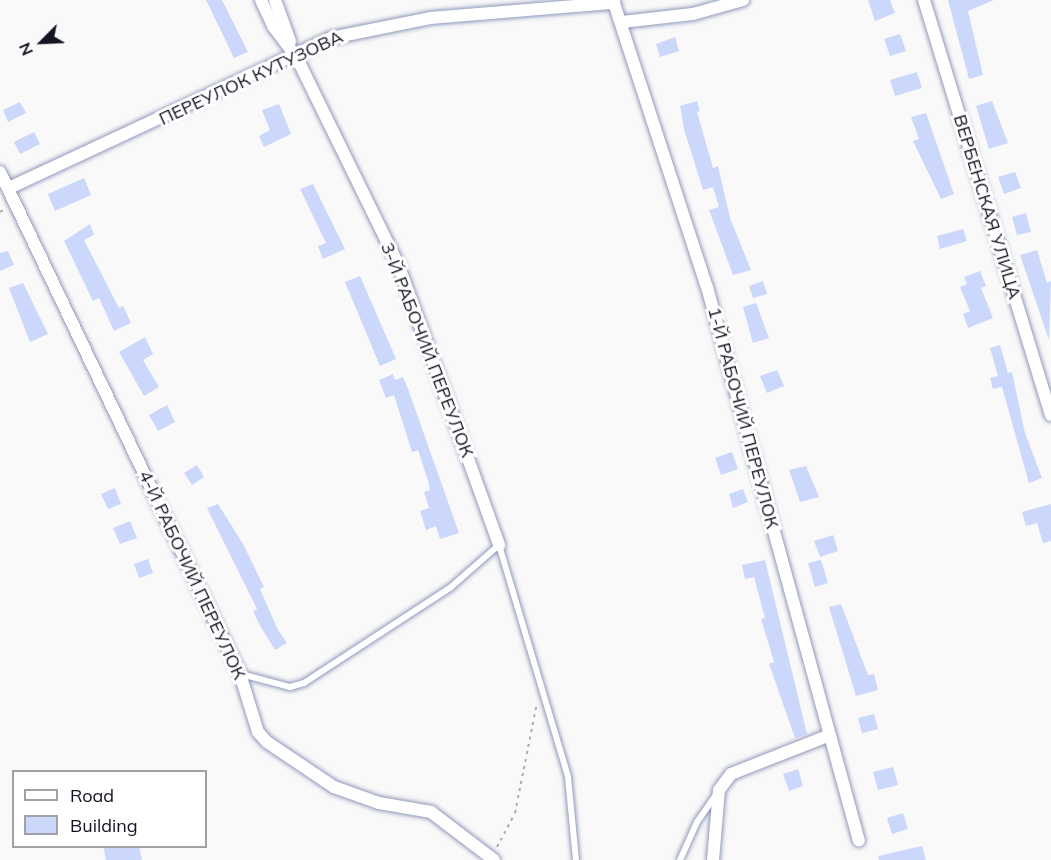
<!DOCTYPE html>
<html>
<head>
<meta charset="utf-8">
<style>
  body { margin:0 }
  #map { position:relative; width:1051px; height:860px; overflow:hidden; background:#f9f9f9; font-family:Mulish,sans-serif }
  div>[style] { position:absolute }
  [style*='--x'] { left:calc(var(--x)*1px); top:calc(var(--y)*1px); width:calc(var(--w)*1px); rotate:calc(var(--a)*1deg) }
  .building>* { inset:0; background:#ccd7fc }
  .path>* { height:2px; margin-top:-1px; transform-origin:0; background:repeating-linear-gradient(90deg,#aaabaf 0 3px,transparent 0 7.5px) }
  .roads { filter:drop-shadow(0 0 2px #9099ba) drop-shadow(0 0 2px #9099ba) }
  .lane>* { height:6px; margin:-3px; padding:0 3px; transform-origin:3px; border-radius:3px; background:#fff }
  .street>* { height:12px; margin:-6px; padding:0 6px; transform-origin:6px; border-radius:6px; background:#fff }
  span { translate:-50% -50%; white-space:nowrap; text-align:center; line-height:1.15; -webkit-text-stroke:6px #fff; paint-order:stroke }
  .street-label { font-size:18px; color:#121521 }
  .legend { position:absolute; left:12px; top:770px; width:195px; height:78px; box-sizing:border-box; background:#fff; border:2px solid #a0a1a6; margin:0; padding:8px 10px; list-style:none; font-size:18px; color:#121521 }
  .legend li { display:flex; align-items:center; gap:12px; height:30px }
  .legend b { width:30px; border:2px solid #a0a1a6 }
  .north { position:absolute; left:12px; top:12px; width:60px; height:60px; -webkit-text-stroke:4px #fff; paint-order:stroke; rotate:246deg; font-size:16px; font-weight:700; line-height:24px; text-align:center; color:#121521 }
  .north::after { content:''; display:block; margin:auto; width:21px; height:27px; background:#121521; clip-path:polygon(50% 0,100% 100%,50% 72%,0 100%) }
</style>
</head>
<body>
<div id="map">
  <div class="building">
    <i style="clip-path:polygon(206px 0,222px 0,248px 52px,234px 58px)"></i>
    <i style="clip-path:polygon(868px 0,890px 0,895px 13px,875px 21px)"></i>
    <i style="clip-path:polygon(948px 0,994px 0,968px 11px,983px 75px,969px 79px)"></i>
    <i style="clip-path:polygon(900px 34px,906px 51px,890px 56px,884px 39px)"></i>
    <i style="clip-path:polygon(675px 37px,679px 51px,660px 57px,656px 44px)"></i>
    <i style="clip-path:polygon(917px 72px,922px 88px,895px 96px,890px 80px)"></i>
    <i style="clip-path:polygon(697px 101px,700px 111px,697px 112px,713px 168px,718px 166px,730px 218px,751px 270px,733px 275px,709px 210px,719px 207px,713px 187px,703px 190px,684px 129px,680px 106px)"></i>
    <i style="clip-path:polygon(992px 101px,1008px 143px,989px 149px,976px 106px)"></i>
    <i style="clip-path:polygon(20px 102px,26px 113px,8px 122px,3px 110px)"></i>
    <i style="clip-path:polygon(279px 104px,291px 134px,264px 147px,259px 136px,270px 130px,262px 110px)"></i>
    <i style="clip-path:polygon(926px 113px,954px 194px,941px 199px,913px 141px,919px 139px,911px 117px)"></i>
    <i style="clip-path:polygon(34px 132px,40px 144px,20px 154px,14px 142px)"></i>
    <i style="clip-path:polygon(1015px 172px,1021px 188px,1004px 194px,998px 177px)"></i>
    <i style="clip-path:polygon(84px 178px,91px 195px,55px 211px,48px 194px)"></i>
    <i style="clip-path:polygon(313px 184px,345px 249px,323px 259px,318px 246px,326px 243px,300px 189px)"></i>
    <i style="clip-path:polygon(1026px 213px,1031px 232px,1017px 235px,1012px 217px)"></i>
    <i style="clip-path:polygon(90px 224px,94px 235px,84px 240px,119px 308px,123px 306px,131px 323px,114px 331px,99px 298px,93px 301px,64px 241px)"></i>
    <i style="clip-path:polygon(963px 229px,967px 241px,940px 249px,937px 236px)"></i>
    <i style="clip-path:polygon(1037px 250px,1047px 283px,1051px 281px,1049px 340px,1020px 255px)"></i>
    <i style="clip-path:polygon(8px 251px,14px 265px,0 271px,0 253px)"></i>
    <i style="clip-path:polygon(980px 271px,986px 286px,981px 288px,993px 318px,968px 328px,963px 314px,970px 311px,960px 287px,967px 284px,964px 277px)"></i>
    <i style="clip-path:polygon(360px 276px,396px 359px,380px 366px,345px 282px)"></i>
    <i style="clip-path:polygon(763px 281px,767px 294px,753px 298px,749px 286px)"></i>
    <i style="clip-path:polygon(23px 283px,48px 334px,30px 342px,9px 288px)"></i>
    <i style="clip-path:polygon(756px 303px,769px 338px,753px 343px,743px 307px)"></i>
    <i style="clip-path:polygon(145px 337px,153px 354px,143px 360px,159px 387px,144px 396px,119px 352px)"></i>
    <i style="clip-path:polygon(1000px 345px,1008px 373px,1012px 372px,1025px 433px,1042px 478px,1029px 483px,1002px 387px,993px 389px,990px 378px,998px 376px,990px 348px)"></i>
    <i style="clip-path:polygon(777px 370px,784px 386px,767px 393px,760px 376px)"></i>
    <i style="clip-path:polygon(393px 374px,395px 380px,403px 377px,408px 389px,459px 533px,440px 539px,436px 526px,426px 530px,420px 511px,429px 508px,424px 492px,430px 490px,428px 481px,418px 450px,412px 452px,394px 395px,386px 398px,379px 380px)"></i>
    <i style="clip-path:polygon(167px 405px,175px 422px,158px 431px,149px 415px)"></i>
    <i style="clip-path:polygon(732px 452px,738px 469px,721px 475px,715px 458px)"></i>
    <i style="clip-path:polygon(197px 465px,204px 477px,192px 485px,184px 473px)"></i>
    <i style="clip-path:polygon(806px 466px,819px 497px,800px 502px,789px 470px)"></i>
    <i style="clip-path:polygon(115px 488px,121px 504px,108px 509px,101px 494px)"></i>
    <i style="clip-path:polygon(743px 489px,748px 502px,733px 508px,729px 494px)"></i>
    <i style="clip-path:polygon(218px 504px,243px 544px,264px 587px,260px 589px,278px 630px,287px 643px,275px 650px,259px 624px,253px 611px,257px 609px,207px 508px)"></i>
    <i style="clip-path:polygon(1051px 504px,1051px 541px,1043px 543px,1037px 523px,1026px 526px,1022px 512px)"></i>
    <i style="clip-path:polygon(130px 521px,137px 538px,120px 544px,113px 528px)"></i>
    <i style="clip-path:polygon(833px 535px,838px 551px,820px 557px,814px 541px)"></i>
    <i style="clip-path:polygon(148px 559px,153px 573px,139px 578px,134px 564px)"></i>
    <i style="clip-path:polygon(765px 560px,807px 734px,795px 738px,769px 664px,774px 662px,761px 619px,765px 618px,754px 577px,745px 579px,742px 565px)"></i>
    <i style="clip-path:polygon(821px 560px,828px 583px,815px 587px,808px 563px)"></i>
    <i style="clip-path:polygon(841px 604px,868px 675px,874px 674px,878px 690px,856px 696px,829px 607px)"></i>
    <i style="clip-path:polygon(874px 714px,878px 729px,862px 733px,858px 718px)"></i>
    <i style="clip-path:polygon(893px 767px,898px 785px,878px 790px,873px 772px)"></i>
    <i style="clip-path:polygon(798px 769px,803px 786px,789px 791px,783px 774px)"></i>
    <i style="clip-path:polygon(903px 813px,908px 829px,892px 834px,887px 818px)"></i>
    <i style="clip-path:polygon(103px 846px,139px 846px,142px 860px,106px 860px)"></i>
    <i style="clip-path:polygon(922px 846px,926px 860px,879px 860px,878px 856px)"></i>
  </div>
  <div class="path">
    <i style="--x:0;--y:212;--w:6;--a:-31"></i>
    <i style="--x:497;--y:847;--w:38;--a:-62"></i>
    <i style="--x:515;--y:813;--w:112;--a:-78.7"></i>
  </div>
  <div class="roads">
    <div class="lane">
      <i style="--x:241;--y:674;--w:51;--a:14.9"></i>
      <i style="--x:290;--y:687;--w:15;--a:-16"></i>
      <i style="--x:304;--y:683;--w:176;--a:-33.1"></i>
      <i style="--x:451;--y:587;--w:64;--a:-41.2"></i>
      <i style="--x:499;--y:545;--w:242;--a:73.4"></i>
      <i style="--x:568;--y:777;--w:83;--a:84.5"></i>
      <i style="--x:680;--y:860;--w:42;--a:-65.9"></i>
      <i style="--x:697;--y:822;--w:35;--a:-55"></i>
    </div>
    <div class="street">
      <i style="--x:261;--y:0;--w:29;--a:65"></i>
      <i style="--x:273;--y:26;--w:38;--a:53"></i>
      <i style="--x:296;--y:56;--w:232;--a:63.9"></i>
      <i style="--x:398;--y:264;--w:299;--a:70.2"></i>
      <i style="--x:275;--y:0;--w:44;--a:69.9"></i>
      <i style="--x:613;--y:0;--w:302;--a:71.9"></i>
      <i style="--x:707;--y:287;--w:574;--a:74.66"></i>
      <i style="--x:924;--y:0;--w:434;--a:73"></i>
      <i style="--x:622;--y:22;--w:71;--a:-6.4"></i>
      <i style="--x:693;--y:14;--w:52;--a:-15.6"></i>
      <i style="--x:0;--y:172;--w:556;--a:64.45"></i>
      <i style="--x:240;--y:674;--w:61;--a:72.8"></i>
      <i style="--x:258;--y:732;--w:13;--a:48"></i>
      <i style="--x:267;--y:742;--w:81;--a:33.9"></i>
      <i style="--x:334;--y:787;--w:48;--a:19.6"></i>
      <i style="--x:379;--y:803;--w:53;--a:9.8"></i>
      <i style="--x:431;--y:812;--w:79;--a:37.3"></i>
      <i style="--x:9;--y:188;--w:355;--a:-25"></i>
      <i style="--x:331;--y:38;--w:101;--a:-11.4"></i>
      <i style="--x:430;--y:18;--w:185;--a:-4.7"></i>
      <i style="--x:713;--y:860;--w:70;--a:-85.1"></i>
      <i style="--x:719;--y:790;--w:20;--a:-53"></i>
      <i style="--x:731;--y:774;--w:106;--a:-21.5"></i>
    </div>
  </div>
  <div class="street-label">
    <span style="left:251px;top:78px;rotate:-25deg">ПЕРЕУЛОК КУТУЗОВА</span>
    <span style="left:987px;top:207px;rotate:73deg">ВЕРБЕНСКАЯ УЛИЦА</span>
    <span style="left:427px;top:350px;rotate:69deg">3-Й РАБОЧИЙ ПЕРЕУЛОК</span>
    <span style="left:743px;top:418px;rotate:75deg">1-Й РАБОЧИЙ ПЕРЕУЛОК</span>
    <span style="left:192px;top:575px;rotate:65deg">4-Й РАБОЧИЙ ПЕРЕУЛОК</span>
  </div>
  <ul class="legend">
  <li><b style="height:8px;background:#fff"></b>Road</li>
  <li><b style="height:16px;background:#ccd7fc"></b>Building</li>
  </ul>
  <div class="north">N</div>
</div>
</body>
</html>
